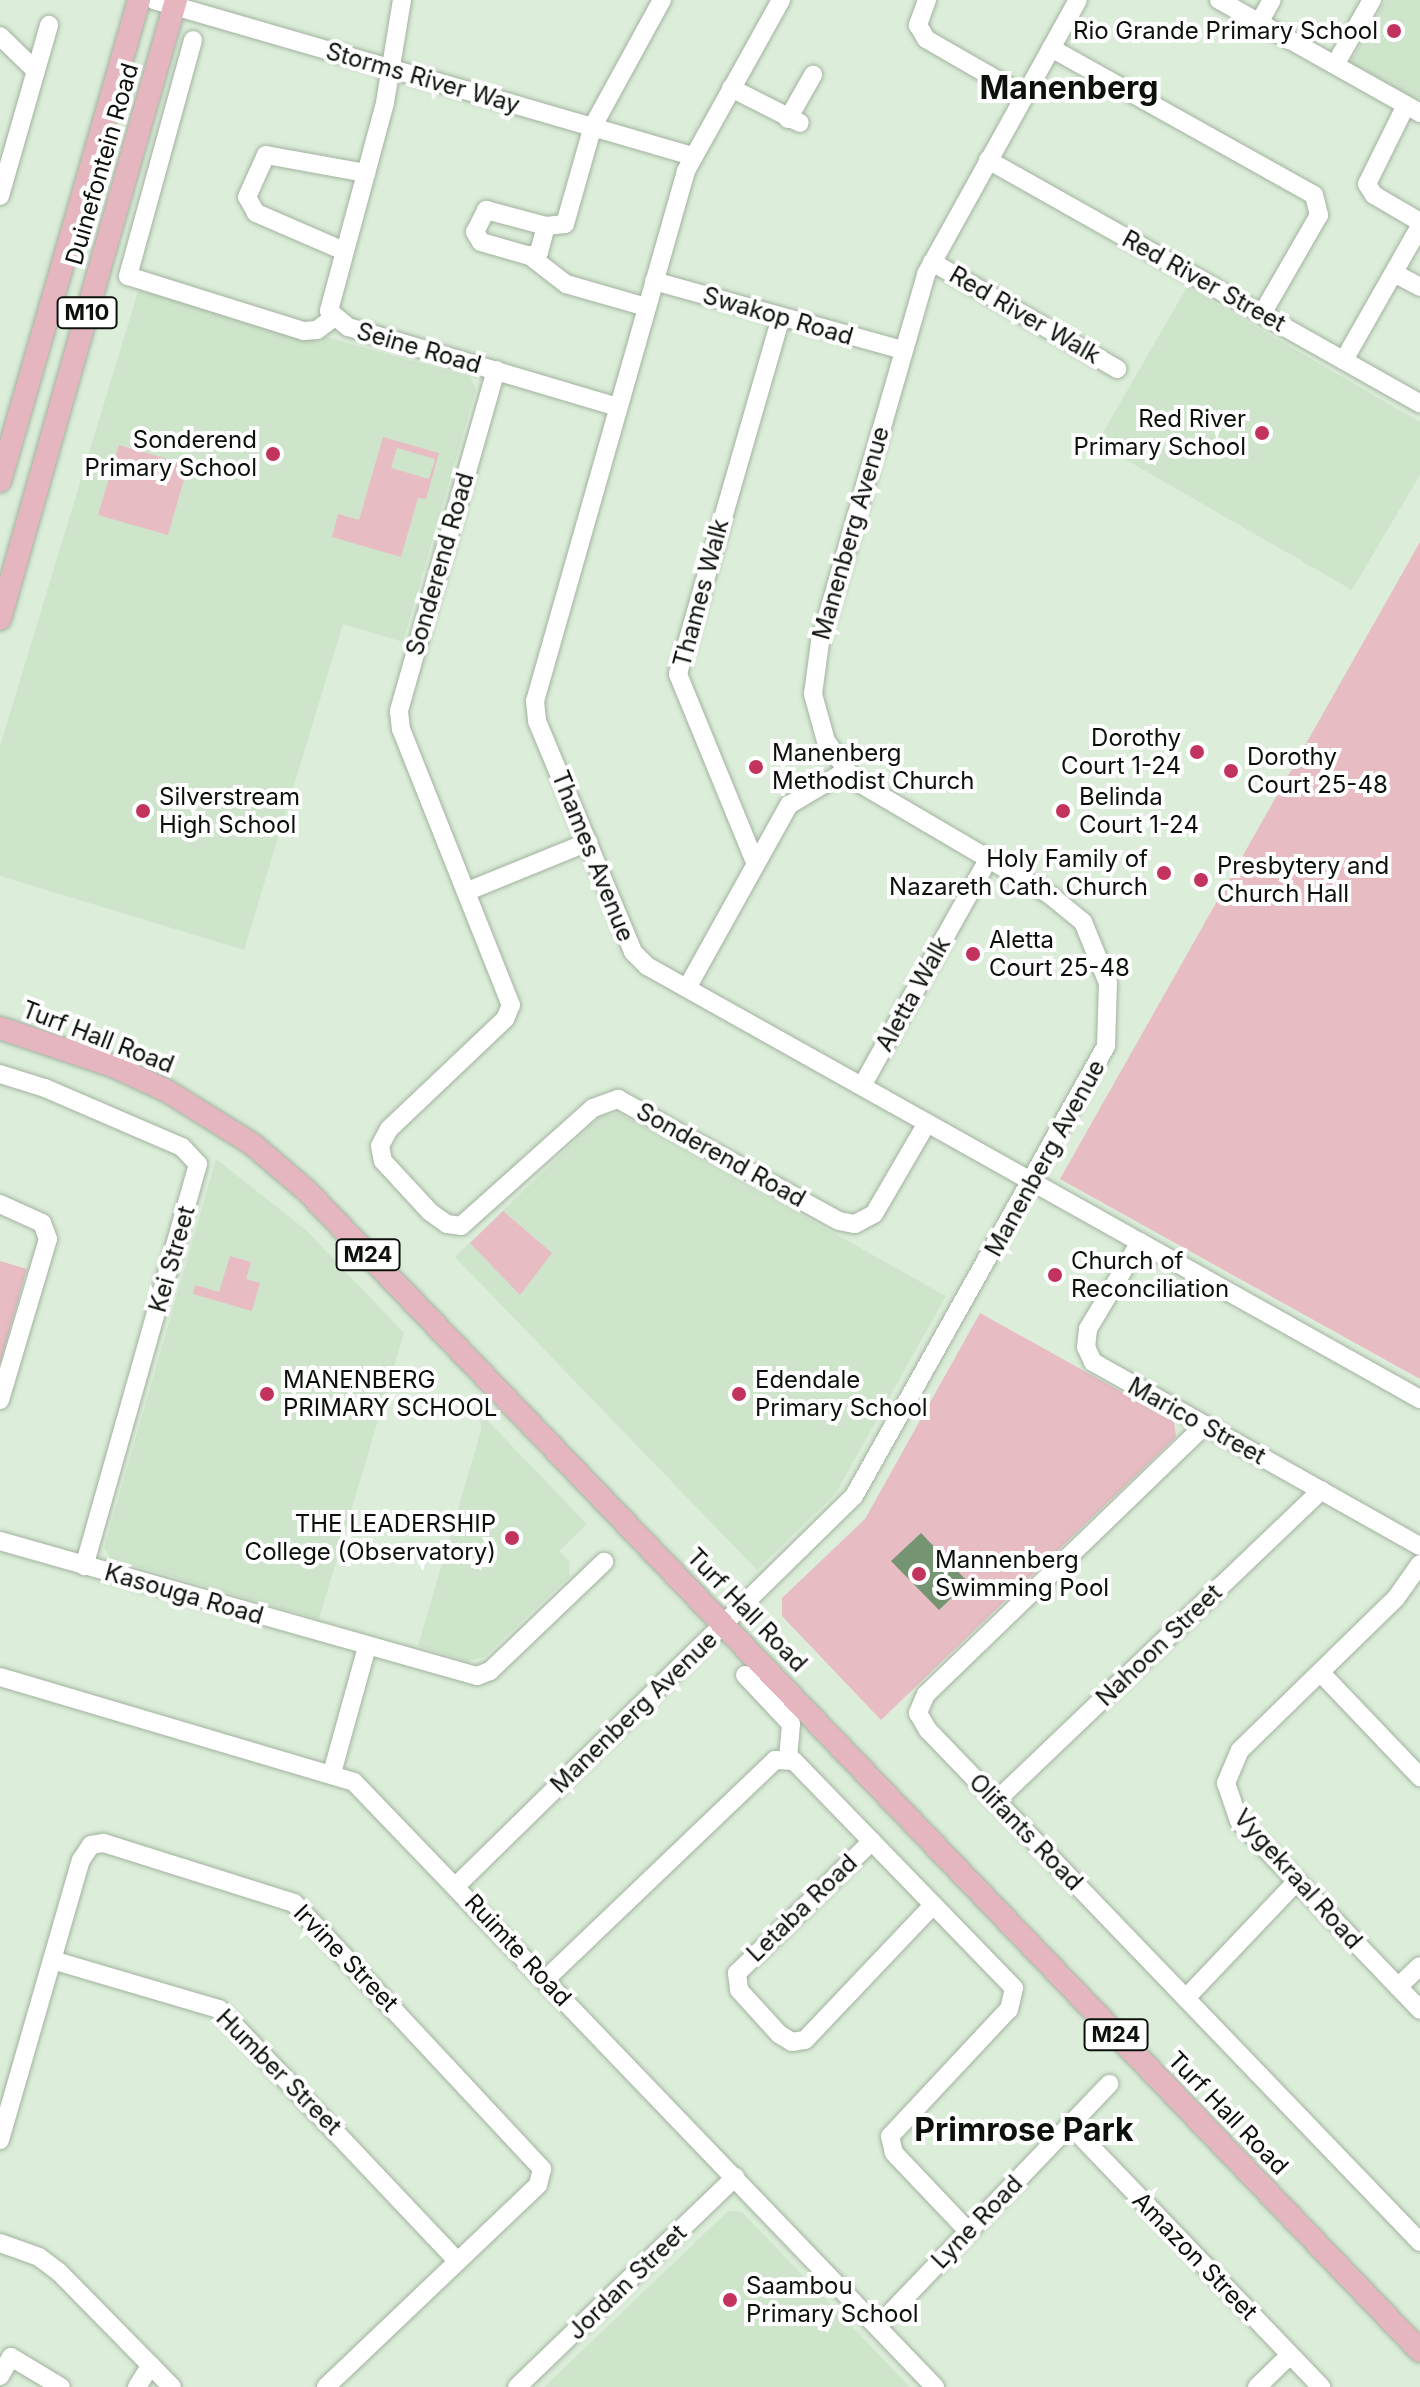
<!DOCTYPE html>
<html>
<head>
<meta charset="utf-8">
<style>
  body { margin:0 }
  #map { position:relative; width:1420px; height:2387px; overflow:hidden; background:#dceeda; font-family:Inter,sans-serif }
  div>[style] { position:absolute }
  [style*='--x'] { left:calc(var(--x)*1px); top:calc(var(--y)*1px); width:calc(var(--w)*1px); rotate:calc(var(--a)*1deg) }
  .built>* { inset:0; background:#cee5cb }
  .green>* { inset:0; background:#e7bcc3 }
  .water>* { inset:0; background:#759471 }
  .roads { filter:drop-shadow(0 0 2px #a2b29f) drop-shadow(0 0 2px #a2b29f) }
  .minor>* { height:18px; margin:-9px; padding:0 9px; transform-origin:9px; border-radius:9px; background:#fff }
  .major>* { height:22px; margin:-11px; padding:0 11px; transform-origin:11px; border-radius:11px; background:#e5b6bf }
  .dots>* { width:22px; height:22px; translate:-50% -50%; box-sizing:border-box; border:4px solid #fff; border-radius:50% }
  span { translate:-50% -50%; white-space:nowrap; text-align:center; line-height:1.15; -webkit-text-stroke:8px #fff; paint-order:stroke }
  .shield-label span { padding:2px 6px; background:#fff; border:2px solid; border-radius:6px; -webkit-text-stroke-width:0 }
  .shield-label { font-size:22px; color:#0c120b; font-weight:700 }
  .poi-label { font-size:24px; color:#0c120b }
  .right { translate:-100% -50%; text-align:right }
  .left { translate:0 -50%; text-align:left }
  .street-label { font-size:24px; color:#0c120b }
  .district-label { font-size:32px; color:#0c120b; font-weight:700 }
</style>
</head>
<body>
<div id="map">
  <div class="built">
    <i style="clip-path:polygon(1386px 0,1420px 0,1420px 101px,1350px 63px)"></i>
    <i style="clip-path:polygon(1187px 287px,1420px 422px,1420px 475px,1352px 590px,1097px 443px)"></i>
    <i style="clip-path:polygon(139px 288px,321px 342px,323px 336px,470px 377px,476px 389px,403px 642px,343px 624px,244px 950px,0 876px,0 746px)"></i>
    <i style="clip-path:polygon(619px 1113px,946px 1296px,836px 1493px,757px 1570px,455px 1257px,601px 1116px)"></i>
    <i style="clip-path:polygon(216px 1159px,306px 1230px,404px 1333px,319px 1619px,111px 1559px,104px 1548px)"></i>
    <i style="clip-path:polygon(480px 1413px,587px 1524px,559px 1551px,570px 1562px,569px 1577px,484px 1657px,467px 1661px,418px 1646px,481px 1430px)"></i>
    <i style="clip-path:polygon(728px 2211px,742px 2212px,910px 2387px,544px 2387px)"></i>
  </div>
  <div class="green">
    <i style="clip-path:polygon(evenodd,383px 437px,439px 453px,426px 499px,418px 498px,401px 557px,332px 537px,338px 514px,359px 520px,383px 437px,397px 448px,435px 459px,429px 479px,391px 468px,397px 448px)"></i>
    <i style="clip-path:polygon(119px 445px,188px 465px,168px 535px,98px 515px)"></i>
    <i style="clip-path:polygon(1420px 542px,1420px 1379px,1060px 1179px)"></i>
    <i style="clip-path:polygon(503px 1211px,552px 1253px,520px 1295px,470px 1243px)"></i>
    <i style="clip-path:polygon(230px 1256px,251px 1262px,246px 1279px,260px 1283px,252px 1311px,193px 1294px,195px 1285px,219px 1292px)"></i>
    <i style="clip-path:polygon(0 1261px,27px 1269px,0 1364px)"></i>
    <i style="clip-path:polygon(980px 1313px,1174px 1421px,1176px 1437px,881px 1720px,782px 1616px,782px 1598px,865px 1519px)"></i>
  </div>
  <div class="water">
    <i style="clip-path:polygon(921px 1533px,968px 1582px,939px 1610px,891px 1561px)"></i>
  </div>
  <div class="roads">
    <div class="minor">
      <i style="--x:154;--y:0;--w:560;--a:16.17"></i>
      <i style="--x:402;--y:0;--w:104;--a:99.4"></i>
      <i style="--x:385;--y:103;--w:215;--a:105.1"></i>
      <i style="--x:329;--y:311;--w:25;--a:40"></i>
      <i style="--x:348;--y:327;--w:278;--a:16.5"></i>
      <i style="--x:781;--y:0;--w:196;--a:119.1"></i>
      <i style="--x:686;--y:171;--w:551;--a:105.9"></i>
      <i style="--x:535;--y:701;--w:20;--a:84"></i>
      <i style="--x:537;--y:721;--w:250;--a:67.4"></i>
      <i style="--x:633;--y:952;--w:20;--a:45"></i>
      <i style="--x:647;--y:966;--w:886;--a:29.26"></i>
      <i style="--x:927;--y:0;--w:27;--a:110"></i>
      <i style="--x:918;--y:25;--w:16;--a:60"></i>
      <i style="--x:926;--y:39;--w:114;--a:29.9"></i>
      <i style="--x:1219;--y:0;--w:231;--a:29.3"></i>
      <i style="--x:1259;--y:23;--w:26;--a:-61"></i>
      <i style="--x:0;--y:36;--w:49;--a:44.2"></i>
      <i style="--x:193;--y:40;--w:245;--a:105.4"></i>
      <i style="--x:128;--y:276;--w:184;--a:17.4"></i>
      <i style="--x:304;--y:331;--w:13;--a:-4"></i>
      <i style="--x:317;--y:330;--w:20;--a:-37"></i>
      <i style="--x:1051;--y:48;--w:301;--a:29.2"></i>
      <i style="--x:1314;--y:195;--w:21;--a:76"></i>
      <i style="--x:1319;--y:215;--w:114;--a:119.9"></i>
      <i style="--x:1335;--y:65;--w:75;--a:-60.4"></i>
      <i style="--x:731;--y:88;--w:77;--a:26.9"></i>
      <i style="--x:1406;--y:105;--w:88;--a:116.3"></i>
      <i style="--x:1367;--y:184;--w:13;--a:58"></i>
      <i style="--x:1374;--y:195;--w:53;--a:30.4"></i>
      <i style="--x:788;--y:119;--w:51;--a:-60.4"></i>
      <i style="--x:988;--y:160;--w:496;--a:29.4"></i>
      <i style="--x:0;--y:196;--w:178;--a:-74"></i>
      <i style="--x:546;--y:226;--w:27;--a:105"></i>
      <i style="--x:539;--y:252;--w:10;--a:156"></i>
      <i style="--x:530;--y:256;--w:51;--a:-164.1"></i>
      <i style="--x:481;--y:242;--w:12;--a:-121"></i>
      <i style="--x:475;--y:232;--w:25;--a:-63"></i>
      <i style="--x:486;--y:210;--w:62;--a:14.9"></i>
      <i style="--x:546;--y:226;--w:19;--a:-6"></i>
      <i style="--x:565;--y:224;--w:102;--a:-74.1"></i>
      <i style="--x:593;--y:126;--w:144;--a:-61.3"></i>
      <i style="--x:344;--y:251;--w:96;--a:-156.6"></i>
      <i style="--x:256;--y:213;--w:18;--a:-119"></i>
      <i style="--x:247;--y:197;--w:46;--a:-65.7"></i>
      <i style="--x:266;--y:155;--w:102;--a:10.2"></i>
      <i style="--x:530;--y:256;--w:46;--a:37.9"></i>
      <i style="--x:566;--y:284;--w:83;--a:16"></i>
      <i style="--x:932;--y:262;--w:214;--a:30"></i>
      <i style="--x:1394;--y:273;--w:30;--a:28"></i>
      <i style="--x:654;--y:281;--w:258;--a:15.5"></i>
      <i style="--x:1344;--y:360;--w:154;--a:-60.4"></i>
      <i style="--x:496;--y:370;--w:355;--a:105.9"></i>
      <i style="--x:399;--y:711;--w:18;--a:84"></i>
      <i style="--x:401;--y:729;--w:297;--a:68.3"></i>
      <i style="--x:511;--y:1005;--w:15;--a:113"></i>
      <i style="--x:505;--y:1019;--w:160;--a:136.5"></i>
      <i style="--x:389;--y:1129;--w:19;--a:118"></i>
      <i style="--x:380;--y:1146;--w:15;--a:79"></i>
      <i style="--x:383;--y:1161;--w:69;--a:47.3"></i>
      <i style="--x:430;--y:1212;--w:21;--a:35"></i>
      <i style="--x:447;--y:1224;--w:14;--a:8"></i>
      <i style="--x:461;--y:1226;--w:177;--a:-41.8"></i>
      <i style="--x:593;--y:1108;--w:27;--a:-20"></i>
      <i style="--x:618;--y:1099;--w:252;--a:28.9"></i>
      <i style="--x:839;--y:1221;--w:16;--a:11"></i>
      <i style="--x:855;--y:1224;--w:21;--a:-28"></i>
      <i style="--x:874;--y:1214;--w:105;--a:-59.8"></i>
      <i style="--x:755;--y:862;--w:203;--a:-112.3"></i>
      <i style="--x:678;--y:674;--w:372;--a:-73.9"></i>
      <i style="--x:468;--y:891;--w:130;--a:-22.2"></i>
      <i style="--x:687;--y:988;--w:210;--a:-60.9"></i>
      <i style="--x:789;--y:805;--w:66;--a:-30.8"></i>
      <i style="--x:0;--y:1074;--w:47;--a:17.3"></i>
      <i style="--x:45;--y:1088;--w:149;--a:23.3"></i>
      <i style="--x:182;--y:1147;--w:23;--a:47"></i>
      <i style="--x:198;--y:1164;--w:418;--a:105.8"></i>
      <i style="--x:862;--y:1086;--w:259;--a:-60.9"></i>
      <i style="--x:0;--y:1204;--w:46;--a:24.3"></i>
      <i style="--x:42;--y:1223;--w:17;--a:69"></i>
      <i style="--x:48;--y:1239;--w:168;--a:106.6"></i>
      <i style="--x:1140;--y:1242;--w:101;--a:120.9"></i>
      <i style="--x:1088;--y:1329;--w:18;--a:96"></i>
      <i style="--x:1086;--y:1347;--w:17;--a:65"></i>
      <i style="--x:1093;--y:1362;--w:375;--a:29.4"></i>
      <i style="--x:1205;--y:1425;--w:388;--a:136"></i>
      <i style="--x:926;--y:1694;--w:21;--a:113"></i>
      <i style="--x:918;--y:1713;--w:20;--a:60"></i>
      <i style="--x:928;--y:1730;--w:710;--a:46.14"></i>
      <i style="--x:0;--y:1541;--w:496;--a:15.8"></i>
      <i style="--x:477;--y:1676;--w:14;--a:-21"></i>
      <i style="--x:490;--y:1671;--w:158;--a:-43.7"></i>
      <i style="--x:1420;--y:1564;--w:42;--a:125.2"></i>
      <i style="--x:1396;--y:1598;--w:218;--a:135.7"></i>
      <i style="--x:1240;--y:1750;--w:36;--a:113"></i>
      <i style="--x:1226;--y:1783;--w:40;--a:71.1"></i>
      <i style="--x:1239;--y:1821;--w:262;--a:46.2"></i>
      <i style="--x:1321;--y:1673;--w:144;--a:46.4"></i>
      <i style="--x:745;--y:1675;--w:67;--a:46.8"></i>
      <i style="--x:791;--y:1724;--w:34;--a:95"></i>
      <i style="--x:0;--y:1677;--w:369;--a:16.5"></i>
      <i style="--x:354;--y:1782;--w:839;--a:46.16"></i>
      <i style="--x:332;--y:1773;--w:131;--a:-74.5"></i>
      <i style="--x:996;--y:1801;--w:450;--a:-43.7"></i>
      <i style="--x:872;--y:1841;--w:189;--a:135.6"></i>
      <i style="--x:737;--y:1973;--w:17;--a:83"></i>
      <i style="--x:739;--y:1990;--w:59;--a:47.7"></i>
      <i style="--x:779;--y:2034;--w:15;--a:32"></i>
      <i style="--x:792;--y:2042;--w:13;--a:-9"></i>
      <i style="--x:805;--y:2040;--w:186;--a:-46.5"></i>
      <i style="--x:457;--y:1885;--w:556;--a:-44.42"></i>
      <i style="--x:854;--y:1496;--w:516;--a:-60.75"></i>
      <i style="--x:1106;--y:1046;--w:63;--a:-88.2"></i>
      <i style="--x:1108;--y:983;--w:66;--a:-112.3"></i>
      <i style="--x:1083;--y:922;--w:43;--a:-140.7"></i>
      <i style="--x:1050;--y:895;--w:227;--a:-149.6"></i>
      <i style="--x:854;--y:780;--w:48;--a:-125.7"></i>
      <i style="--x:826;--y:741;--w:49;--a:-105.5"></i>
      <i style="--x:813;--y:694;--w:52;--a:-82.3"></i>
      <i style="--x:820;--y:642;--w:383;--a:-73.9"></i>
      <i style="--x:926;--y:274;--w:313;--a:-61"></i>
      <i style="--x:52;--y:1960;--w:174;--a:16.4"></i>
      <i style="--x:219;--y:2009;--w:347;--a:46.6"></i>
      <i style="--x:546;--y:1979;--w:317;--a:-43.7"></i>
      <i style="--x:775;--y:1760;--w:19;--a:3"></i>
      <i style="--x:794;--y:1761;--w:316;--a:45.9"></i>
      <i style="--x:1014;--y:1988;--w:22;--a:103"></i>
      <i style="--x:1009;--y:2009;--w:174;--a:133.1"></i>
      <i style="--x:890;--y:2136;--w:17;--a:77"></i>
      <i style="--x:894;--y:2153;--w:108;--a:46.5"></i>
      <i style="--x:1398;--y:1987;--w:30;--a:-44"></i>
      <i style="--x:1186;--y:1998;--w:161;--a:-46.5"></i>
      <i style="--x:1070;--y:2125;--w:363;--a:46.2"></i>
      <i style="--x:0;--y:2140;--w:291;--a:-73.9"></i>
      <i style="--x:81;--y:1860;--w:18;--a:-56"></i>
      <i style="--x:91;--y:1845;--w:13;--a:-9"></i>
      <i style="--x:104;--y:1843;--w:199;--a:17.5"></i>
      <i style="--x:294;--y:1903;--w:364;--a:47"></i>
      <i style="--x:542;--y:2169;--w:16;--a:104"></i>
      <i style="--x:538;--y:2185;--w:293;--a:136.4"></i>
      <i style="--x:0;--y:2243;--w:41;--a:19.7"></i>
      <i style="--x:39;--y:2257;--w:25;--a:37"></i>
      <i style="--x:59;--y:2272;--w:161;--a:45.5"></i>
      <i style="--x:878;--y:2326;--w:335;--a:-46.3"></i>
      <i style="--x:0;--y:2376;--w:22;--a:-60"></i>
      <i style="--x:11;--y:2357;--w:58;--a:31"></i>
      <i style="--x:137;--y:2387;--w:26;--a:-58"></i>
      <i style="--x:517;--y:2387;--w:303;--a:-43.9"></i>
      <i style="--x:1257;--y:2387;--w:46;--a:-44.1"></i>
    </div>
    <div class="major">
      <i style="--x:0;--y:481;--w:501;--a:-73.88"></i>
      <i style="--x:0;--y:619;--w:644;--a:-74.13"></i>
      <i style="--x:0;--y:1028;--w:119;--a:18.6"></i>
      <i style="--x:113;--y:1066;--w:60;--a:24.8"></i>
      <i style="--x:167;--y:1091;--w:100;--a:31.9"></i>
      <i style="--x:252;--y:1144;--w:71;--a:40.4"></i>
      <i style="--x:306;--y:1190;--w:1609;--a:46.18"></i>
    </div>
  </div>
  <div class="dots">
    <i style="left:1394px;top:31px;background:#c2345d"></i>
    <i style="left:1262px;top:433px;background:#c2345d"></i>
    <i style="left:273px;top:454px;background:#c2345d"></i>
    <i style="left:1197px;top:752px;background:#c2345d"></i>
    <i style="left:756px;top:767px;background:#c2345d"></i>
    <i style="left:1231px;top:771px;background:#c2345d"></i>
    <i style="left:143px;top:811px;background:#c2345d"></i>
    <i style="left:1063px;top:811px;background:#c2345d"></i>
    <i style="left:1164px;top:873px;background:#c2345d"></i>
    <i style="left:1201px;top:880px;background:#c2345d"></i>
    <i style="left:973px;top:954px;background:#c2345d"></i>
    <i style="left:1055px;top:1275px;background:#c2345d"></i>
    <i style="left:267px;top:1394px;background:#c2345d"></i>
    <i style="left:739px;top:1394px;background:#c2345d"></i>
    <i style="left:512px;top:1538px;background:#c2345d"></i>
    <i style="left:919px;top:1574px;background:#c2345d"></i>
    <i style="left:730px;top:2300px;background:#c2345d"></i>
  </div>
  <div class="shield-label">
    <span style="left:87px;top:313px">M10</span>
    <span style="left:368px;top:1255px">M24</span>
    <span style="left:1116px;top:2035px">M24</span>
  </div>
  <div class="poi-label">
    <span class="right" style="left:1378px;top:31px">Rio Grande Primary School</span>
    <span class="right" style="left:1246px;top:433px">Red River<br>Primary School</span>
    <span class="right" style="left:257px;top:454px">Sonderend<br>Primary School</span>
    <span class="right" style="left:1181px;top:752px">Dorothy<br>Court 1-24</span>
    <span class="left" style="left:772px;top:767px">Manenberg<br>Methodist Church</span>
    <span class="left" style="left:1247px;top:771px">Dorothy<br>Court 25-48</span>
    <span class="left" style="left:159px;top:811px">Silverstream<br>High School</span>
    <span class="left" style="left:1079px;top:811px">Belinda<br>Court 1-24</span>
    <span class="right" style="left:1148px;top:873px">Holy Family of<br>Nazareth Cath. Church</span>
    <span class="left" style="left:1217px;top:880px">Presbytery and<br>Church Hall</span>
    <span class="left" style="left:989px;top:954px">Aletta<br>Court 25-48</span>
    <span class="left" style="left:1071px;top:1275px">Church of<br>Reconciliation</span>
    <span class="left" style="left:283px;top:1394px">MANENBERG<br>PRIMARY SCHOOL</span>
    <span class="left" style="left:755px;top:1394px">Edendale<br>Primary School</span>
    <span class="right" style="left:496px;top:1538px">THE LEADERSHIP<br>College (Observatory)</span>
    <span class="left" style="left:935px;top:1574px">Mannenberg<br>Swimming Pool</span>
    <span class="left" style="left:746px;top:2300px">Saambou<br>Primary School</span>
  </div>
  <div class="street-label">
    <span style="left:423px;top:78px;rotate:16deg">Storms River Way</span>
    <span style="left:102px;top:164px;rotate:-74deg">Duinefontein Road</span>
    <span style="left:1204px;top:281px;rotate:29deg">Red River Street</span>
    <span style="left:1025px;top:315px;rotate:30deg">Red River Walk</span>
    <span style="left:778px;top:316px;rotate:16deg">Swakop Road</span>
    <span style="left:419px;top:348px;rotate:16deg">Seine Road</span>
    <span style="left:851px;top:533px;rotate:-74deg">Manenberg Avenue</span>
    <span style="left:440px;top:564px;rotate:-74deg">Sonderend Road</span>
    <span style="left:701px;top:593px;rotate:-75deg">Thames Walk</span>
    <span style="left:593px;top:856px;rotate:68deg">Thames Avenue</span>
    <span style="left:913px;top:994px;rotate:-61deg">Aletta Walk</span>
    <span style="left:98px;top:1037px;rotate:21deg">Turf Hall Road</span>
    <span style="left:721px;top:1155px;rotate:29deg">Sonderend Road</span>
    <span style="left:1045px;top:1158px;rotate:-61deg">Manenberg Avenue</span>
    <span style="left:172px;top:1259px;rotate:-74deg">Kei Street</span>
    <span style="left:1197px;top:1421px;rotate:29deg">Marico Street</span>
    <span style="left:184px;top:1594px;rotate:16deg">Kasouga Road</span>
    <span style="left:747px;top:1610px;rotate:46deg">Turf Hall Road</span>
    <span style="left:1159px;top:1645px;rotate:-44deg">Nahoon Street</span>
    <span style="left:634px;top:1712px;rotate:-44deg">Manenberg Avenue</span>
    <span style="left:1026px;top:1832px;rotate:46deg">Olifants Road</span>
    <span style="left:1298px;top:1879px;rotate:48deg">Vygekraal Road</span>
    <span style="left:802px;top:1908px;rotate:-44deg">Letaba Road</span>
    <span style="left:518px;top:1950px;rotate:47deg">Ruimte Road</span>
    <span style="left:346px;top:1958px;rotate:46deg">Irvine Street</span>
    <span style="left:279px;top:2072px;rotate:45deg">Humber Street</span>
    <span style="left:1228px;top:2113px;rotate:46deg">Turf Hall Road</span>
    <span style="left:977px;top:2222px;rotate:-46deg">Lyne Road</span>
    <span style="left:1195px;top:2256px;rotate:46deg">Amazon Street</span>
    <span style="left:627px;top:2282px;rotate:-44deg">Jordan Street</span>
  </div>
  <div class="district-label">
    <span style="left:1069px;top:88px">Manenberg</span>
    <span style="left:1024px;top:2130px">Primrose Park</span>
  </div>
</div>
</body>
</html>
